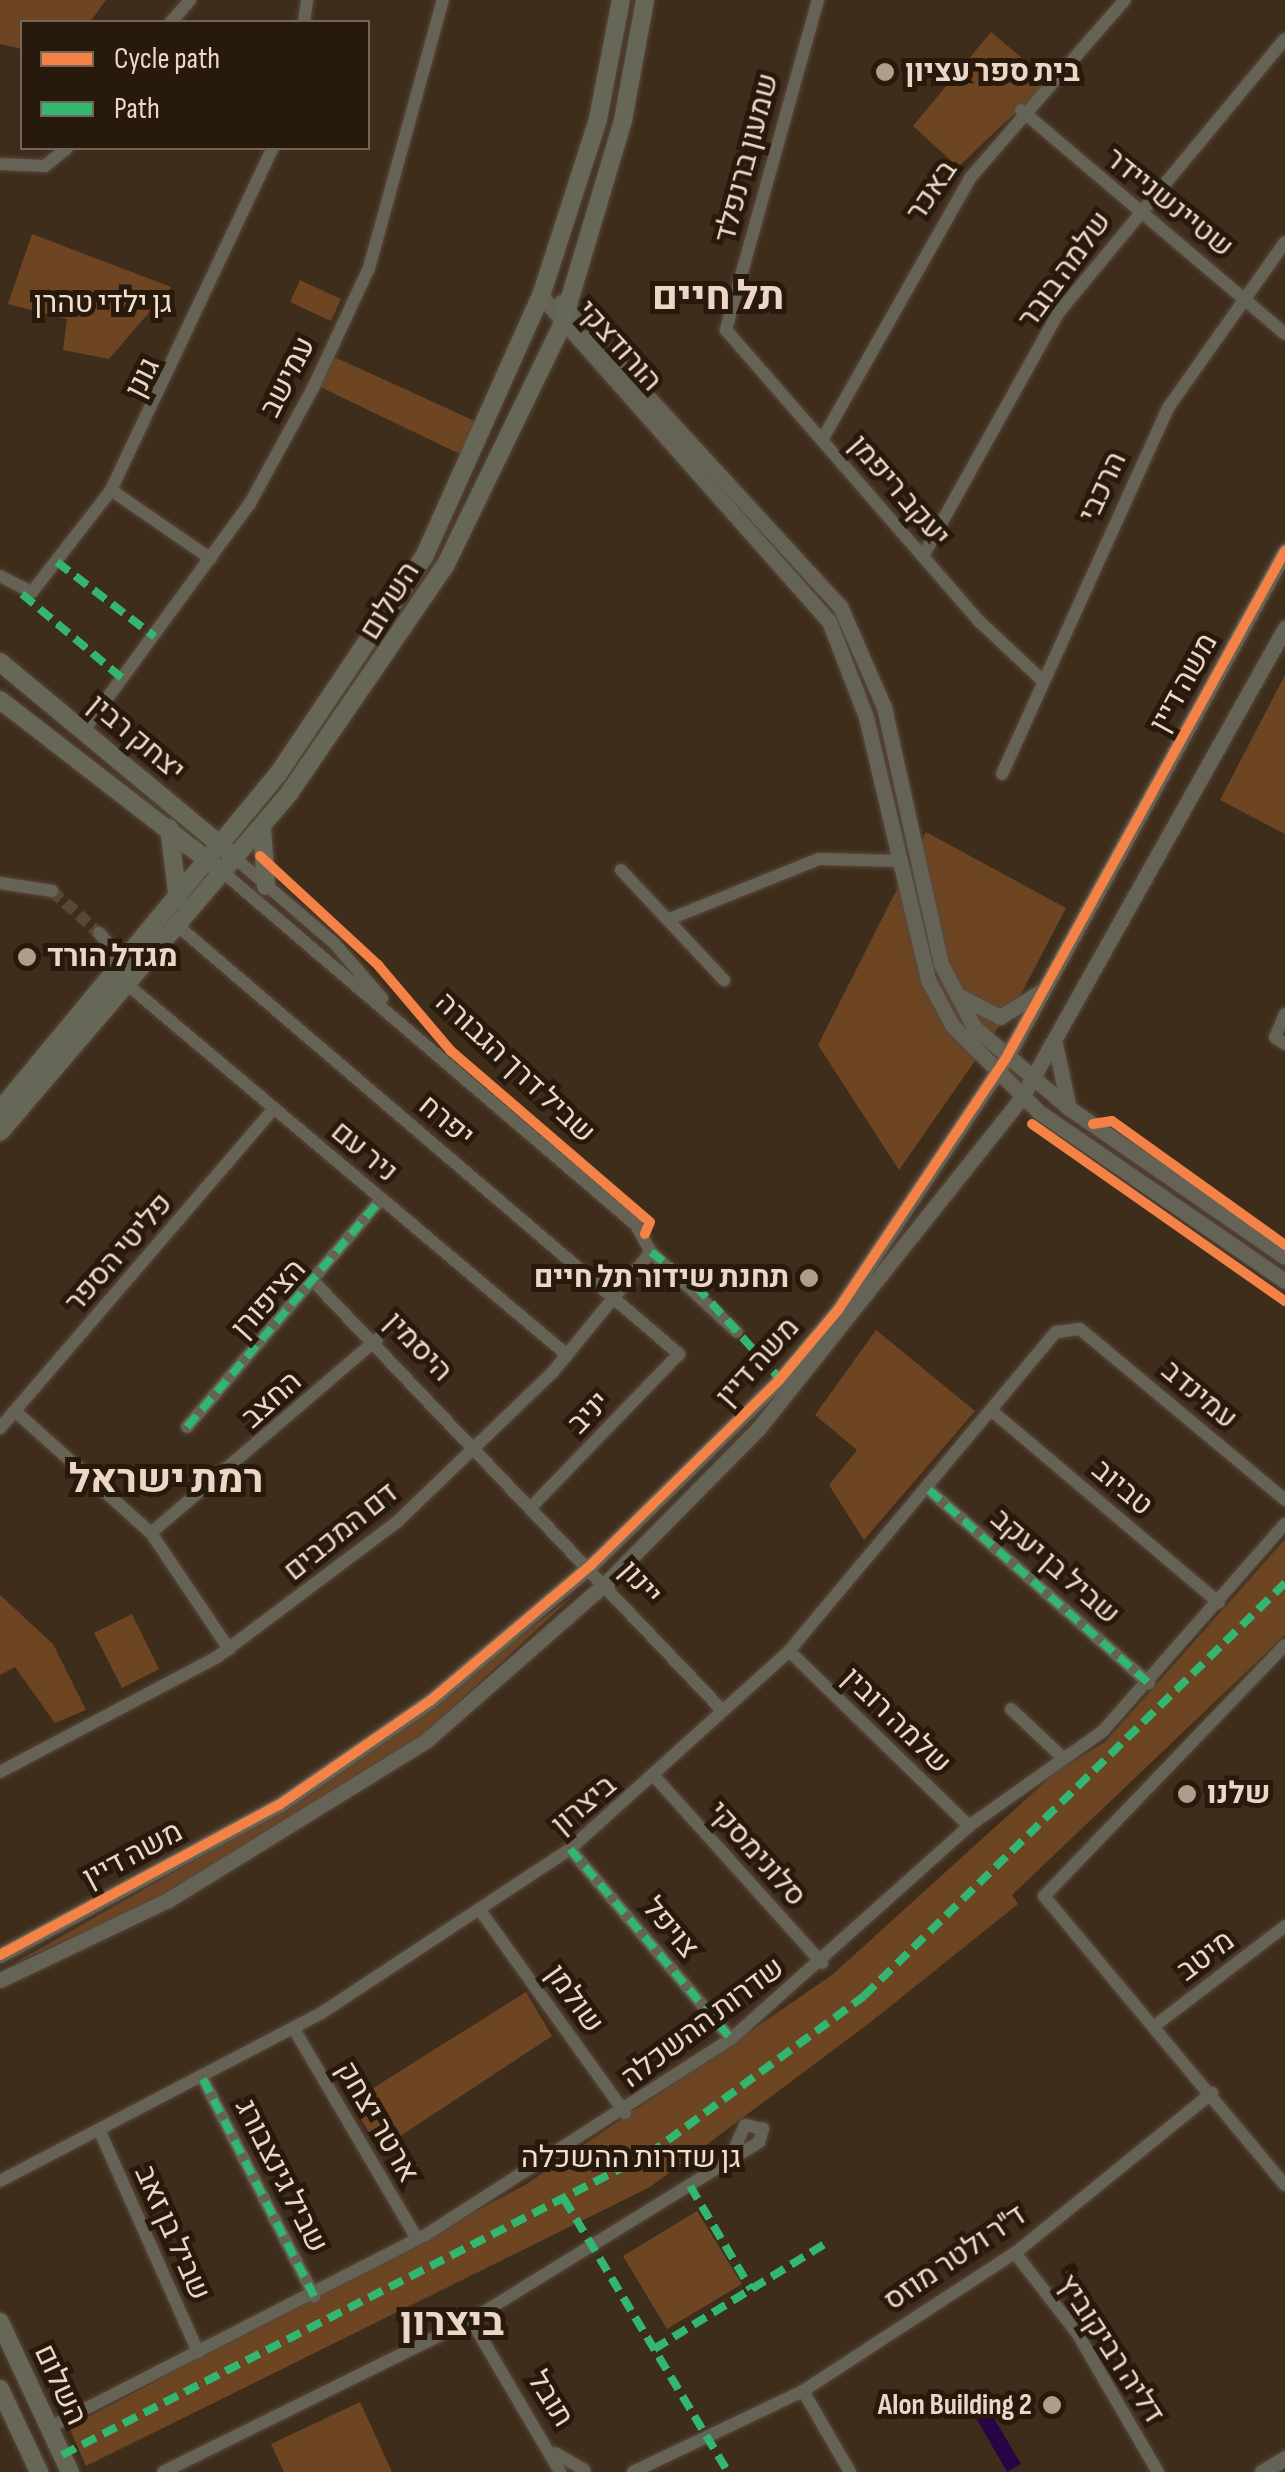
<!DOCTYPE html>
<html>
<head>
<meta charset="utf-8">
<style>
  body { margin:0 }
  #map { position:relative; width:1285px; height:2472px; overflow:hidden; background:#3f2d1c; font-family:"Sofia Sans Condensed",Heebo,sans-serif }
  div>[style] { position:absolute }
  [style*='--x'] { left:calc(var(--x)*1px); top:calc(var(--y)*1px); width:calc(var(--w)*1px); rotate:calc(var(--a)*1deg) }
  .green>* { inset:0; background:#6d4523 }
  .water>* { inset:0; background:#270446 }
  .minor-tunnel>* { height:12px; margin-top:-6px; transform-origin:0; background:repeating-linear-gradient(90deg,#594636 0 12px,transparent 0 18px) }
  .roads { filter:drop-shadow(0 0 2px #58483a) drop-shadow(0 0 2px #58483a) }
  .minor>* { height:12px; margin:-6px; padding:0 6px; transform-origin:6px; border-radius:6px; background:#656356 }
  .tertiary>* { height:15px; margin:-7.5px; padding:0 7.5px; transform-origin:7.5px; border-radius:7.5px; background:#656356 }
  .secondary>* { height:18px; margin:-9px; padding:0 9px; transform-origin:9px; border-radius:9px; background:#666756 }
  .quiet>* { height:8px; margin-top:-4px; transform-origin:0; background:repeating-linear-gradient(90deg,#33b770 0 15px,transparent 0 23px) }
  .cycleway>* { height:10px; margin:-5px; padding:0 5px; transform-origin:5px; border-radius:5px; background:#f48246 }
  .dots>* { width:28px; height:28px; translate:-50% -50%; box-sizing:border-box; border:5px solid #28190d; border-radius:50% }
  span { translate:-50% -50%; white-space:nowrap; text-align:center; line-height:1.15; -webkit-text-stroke:10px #28190d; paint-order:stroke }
  .poi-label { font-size:30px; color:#ecd7c6; font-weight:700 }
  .left { translate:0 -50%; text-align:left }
  .right { translate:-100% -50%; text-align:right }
  .street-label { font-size:30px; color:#ecd7c6 }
  .park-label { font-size:30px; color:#f3dfcf }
  .district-label { font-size:40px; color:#ecd7c6; font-weight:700 }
  .legend { position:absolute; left:20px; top:20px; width:350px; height:130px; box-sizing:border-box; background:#28190d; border:2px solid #766557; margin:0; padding:12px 18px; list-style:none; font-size:30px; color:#ecd7c6 }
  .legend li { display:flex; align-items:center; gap:20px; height:50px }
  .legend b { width:50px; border:2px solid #766557 }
</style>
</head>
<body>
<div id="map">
  <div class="green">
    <i style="clip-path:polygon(0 0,106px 0,90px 22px,22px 22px,22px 49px,0 44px)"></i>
    <i style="clip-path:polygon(991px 32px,1049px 81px,958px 167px,913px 126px)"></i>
    <i style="clip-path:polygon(32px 234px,171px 287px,109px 359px,63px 350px,67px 319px,8px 304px)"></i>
    <i style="clip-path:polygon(300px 280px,341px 299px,331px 321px,290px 302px)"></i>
    <i style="clip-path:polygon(328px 354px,479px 423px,464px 456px,314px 384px)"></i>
    <i style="clip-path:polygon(1285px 675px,1285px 834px,1220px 800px)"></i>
    <i style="clip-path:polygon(926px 832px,1066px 908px,1020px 996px,899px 1170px,818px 1045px)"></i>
    <i style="clip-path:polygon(876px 1330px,975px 1411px,864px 1540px,829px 1485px,857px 1450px,815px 1415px)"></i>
    <i style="clip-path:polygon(1285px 1539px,1285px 1635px,1012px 1895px,1018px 1904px,872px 2021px,650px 2187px,86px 2466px,69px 2427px,525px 2185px,832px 1975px,1057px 1771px,1105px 1742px)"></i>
    <i style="clip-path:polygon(0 1595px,53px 1644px,86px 1710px,55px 1723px,15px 1667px,0 1675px)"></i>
    <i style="clip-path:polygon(574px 1595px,425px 1733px,166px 1895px,13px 1964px,307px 1796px)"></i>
    <i style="clip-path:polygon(132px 1614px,159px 1669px,122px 1688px,94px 1633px)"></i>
    <i style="clip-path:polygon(526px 1992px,552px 2036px,379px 2150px,351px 2102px)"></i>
    <i style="clip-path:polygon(697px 2211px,742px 2284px,667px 2329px,623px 2256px)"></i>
    <i style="clip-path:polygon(360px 2402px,392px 2472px,284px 2472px,271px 2444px)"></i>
  </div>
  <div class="water">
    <i style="clip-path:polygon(988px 2408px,1021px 2464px,1007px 2472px,975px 2416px)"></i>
  </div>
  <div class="minor-tunnel">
    <i style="--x:52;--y:891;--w:63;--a:41.8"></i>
  </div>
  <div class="roads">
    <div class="minor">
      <i style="--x:818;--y:0;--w:343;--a:105.6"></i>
      <i style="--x:726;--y:330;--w:387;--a:49"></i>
      <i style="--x:980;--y:622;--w:83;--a:43.1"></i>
      <i style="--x:171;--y:22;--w:29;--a:-49"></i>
      <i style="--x:304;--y:22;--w:22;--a:-82"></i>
      <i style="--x:1021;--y:110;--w:346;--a:40.3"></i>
      <i style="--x:0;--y:164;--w:45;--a:2.5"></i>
      <i style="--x:45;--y:166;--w:28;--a:-39"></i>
      <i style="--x:822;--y:440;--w:301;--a:-60.5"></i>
      <i style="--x:970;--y:178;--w:236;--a:-49"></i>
      <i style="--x:111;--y:490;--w:121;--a:34.6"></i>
      <i style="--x:923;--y:556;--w:279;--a:-60.9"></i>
      <i style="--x:1059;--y:312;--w:354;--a:-50.4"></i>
      <i style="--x:0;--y:576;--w:36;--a:27"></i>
      <i style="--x:32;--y:592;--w:129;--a:-52.2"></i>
      <i style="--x:111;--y:490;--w:378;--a:-64.7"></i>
      <i style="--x:84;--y:730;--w:281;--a:-53.8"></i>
      <i style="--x:250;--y:503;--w:131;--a:-61.3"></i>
      <i style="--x:313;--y:388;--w:132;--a:-65"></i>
      <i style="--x:369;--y:268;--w:278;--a:-74.6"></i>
      <i style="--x:1002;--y:774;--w:402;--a:-65.6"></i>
      <i style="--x:1168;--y:408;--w:203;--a:-54.8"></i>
      <i style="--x:236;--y:859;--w:130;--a:40.6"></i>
      <i style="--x:335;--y:944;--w:72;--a:49"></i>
      <i style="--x:621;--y:870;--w:151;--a:46.9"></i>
      <i style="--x:224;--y:873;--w:542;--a:40.51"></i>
      <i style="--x:636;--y:1225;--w:31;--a:61"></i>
      <i style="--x:651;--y:1252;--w:117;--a:42.9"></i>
      <i style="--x:0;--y:883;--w:53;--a:8.7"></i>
      <i style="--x:672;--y:918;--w:158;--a:-21.9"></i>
      <i style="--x:819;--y:859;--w:80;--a:1.4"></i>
      <i style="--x:179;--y:927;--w:658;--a:40.5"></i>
      <i style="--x:679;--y:1354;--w:210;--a:134"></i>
      <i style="--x:99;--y:933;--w:23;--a:49"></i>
      <i style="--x:114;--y:950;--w:19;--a:87"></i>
      <i style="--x:129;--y:986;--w:573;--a:40.11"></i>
      <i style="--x:1285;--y:1014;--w:25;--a:113"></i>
      <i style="--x:1275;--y:1037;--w:12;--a:35"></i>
      <i style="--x:317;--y:1285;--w:587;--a:46.38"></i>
      <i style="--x:15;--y:1411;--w:183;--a:41.9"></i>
      <i style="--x:151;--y:1533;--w:140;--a:56.1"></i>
      <i style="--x:992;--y:1411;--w:297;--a:40.2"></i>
      <i style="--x:187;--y:1427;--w:299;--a:-49.6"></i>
      <i style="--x:0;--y:1428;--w:421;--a:-49.4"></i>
      <i style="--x:929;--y:1490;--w:293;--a:41.3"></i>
      <i style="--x:151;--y:1533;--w:298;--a:-40.6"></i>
      <i style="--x:1285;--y:1645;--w:348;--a:133.8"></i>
      <i style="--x:1044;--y:1896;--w:376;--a:50.2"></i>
      <i style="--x:789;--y:1651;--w:251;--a:44.2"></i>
      <i style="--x:1011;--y:1709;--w:70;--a:43.3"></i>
      <i style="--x:0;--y:1772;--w:246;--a:-27.9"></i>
      <i style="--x:217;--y:1657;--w:226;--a:-36.9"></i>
      <i style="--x:398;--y:1521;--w:214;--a:-43.9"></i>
      <i style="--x:552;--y:1373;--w:156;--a:-50.7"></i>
      <i style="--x:655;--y:1777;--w:250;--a:48.1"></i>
      <i style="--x:570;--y:1849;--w:249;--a:49.7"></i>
      <i style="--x:482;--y:1913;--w:246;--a:54.4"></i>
      <i style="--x:1157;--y:2024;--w:161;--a:-37.4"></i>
      <i style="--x:294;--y:2029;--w:243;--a:59.6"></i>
      <i style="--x:203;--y:2079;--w:244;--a:62.9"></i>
      <i style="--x:101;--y:2134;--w:239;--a:66"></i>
      <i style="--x:0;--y:2181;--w:361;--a:-27.6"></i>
      <i style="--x:320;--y:2014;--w:300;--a:-33.4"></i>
      <i style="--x:570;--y:1849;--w:295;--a:-42.1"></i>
      <i style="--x:789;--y:1651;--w:416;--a:-50.1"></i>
      <i style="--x:1056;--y:1332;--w:24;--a:-7"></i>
      <i style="--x:1080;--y:1329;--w:267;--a:39.8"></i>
      <i style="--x:1015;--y:2253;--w:101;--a:52.2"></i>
      <i style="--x:1077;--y:2333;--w:161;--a:59.8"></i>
      <i style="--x:471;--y:2320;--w:176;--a:59.6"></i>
      <i style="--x:803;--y:2391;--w:94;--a:59.9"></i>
      <i style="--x:50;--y:2427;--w:420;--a:-27.1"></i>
      <i style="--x:424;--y:2236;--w:365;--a:-32.7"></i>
      <i style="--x:731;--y:2039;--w:319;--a:-41.8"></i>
      <i style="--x:969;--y:1826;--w:164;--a:-35.3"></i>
      <i style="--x:1103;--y:1731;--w:276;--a:-48.7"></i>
      <i style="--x:555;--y:2453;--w:34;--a:30"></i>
      <i style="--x:163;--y:2472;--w:343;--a:-26.3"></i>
      <i style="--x:471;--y:2320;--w:339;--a:-31.7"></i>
      <i style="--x:759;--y:2142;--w:14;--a:-73"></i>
      <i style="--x:763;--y:2129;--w:18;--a:-167"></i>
      <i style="--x:745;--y:2125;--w:30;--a:114"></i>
      <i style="--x:633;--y:2472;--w:188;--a:-25.5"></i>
      <i style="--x:803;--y:2391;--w:253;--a:-33.1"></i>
      <i style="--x:1015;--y:2253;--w:254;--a:-39.1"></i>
    </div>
    <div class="tertiary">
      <i style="--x:541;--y:296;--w:434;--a:48.5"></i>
      <i style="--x:829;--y:621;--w:103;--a:68.9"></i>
      <i style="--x:866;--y:717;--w:270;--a:76.7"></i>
      <i style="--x:928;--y:980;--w:51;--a:61.9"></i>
      <i style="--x:952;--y:1025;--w:123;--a:45"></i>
      <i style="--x:1039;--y:1112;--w:298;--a:34.5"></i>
      <i style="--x:561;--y:302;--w:413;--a:47.5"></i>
      <i style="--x:840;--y:606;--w:110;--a:66.5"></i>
      <i style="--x:884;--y:707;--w:263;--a:77.5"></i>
      <i style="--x:941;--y:964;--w:71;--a:62.4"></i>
      <i style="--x:974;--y:1027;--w:125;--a:40.5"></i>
      <i style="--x:1069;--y:1108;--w:262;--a:34.6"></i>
      <i style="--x:961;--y:997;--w:44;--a:27.1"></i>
      <i style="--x:1000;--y:1017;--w:47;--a:-32"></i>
      <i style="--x:1055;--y:1044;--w:61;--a:77.8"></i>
      <i style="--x:0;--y:1955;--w:317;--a:-28.3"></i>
      <i style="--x:279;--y:1805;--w:183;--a:-34.6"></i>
      <i style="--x:430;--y:1701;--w:211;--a:-40.2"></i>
      <i style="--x:591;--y:1565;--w:265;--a:-44.5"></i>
      <i style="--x:780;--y:1379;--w:90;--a:-50"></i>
      <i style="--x:838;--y:1310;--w:303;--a:-56.3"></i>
      <i style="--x:1006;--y:1058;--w:579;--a:-61.18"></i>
      <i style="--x:0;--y:1980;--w:186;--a:-25.5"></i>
      <i style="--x:168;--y:1900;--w:304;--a:-31.7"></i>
      <i style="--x:427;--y:1740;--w:240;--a:-41.3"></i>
      <i style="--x:607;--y:1582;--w:215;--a:-45.4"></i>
      <i style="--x:758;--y:1429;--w:424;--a:-51.5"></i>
      <i style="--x:1022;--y:1097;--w:538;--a:-60.72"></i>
      <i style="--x:1262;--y:2472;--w:27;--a:-31"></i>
    </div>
    <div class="secondary">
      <i style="--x:0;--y:662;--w:296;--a:39.7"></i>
      <i style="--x:0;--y:700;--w:273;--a:37.7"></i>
      <i style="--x:262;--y:827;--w:59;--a:86.1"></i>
      <i style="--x:169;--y:828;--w:72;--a:82.8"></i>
      <i style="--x:0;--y:1110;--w:436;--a:-50.4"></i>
      <i style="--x:278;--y:774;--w:262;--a:-56.1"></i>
      <i style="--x:424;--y:557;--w:286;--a:-65.9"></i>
      <i style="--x:541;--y:296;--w:186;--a:-72.1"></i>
      <i style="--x:598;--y:119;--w:121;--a:-79.1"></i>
      <i style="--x:0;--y:1132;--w:447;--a:-49.5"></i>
      <i style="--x:290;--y:792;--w:276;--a:-55.6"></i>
      <i style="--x:446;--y:564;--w:266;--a:-64.1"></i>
      <i style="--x:562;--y:325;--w:214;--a:-73.4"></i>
      <i style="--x:623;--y:120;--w:122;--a:-79.6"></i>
      <i style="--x:0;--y:2322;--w:166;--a:65"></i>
      <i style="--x:0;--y:2389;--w:92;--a:64.8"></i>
    </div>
  </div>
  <div class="quiet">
    <i style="--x:57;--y:562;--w:123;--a:37.4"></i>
    <i style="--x:22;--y:594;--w:133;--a:40.1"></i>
    <i style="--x:651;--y:1252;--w:56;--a:37.1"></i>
    <i style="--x:696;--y:1286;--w:125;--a:47.9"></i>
    <i style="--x:187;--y:1427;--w:299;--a:-49.6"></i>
    <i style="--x:929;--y:1490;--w:293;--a:41.3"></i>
    <i style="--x:570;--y:1849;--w:249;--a:49.7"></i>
    <i style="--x:203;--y:2079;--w:244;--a:62.9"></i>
    <i style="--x:690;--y:2186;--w:120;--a:59.4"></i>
    <i style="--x:564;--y:2199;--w:318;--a:59"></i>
    <i style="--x:654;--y:2349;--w:204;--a:-31.6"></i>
    <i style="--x:62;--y:2455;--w:660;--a:-27.15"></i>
    <i style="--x:649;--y:2154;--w:267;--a:-36.3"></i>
    <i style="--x:864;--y:1996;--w:590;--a:-44.45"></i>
  </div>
  <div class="cycleway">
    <i style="--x:260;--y:856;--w:161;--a:42.7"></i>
    <i style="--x:378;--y:965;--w:113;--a:49.7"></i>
    <i style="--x:451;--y:1051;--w:262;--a:40.7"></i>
    <i style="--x:650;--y:1222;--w:13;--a:113"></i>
    <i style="--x:1032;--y:1124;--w:309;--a:35"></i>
    <i style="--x:1093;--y:1124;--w:19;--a:-9"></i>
    <i style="--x:1112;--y:1121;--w:213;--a:35.6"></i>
    <i style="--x:0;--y:1955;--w:317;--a:-28.3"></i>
    <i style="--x:279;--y:1805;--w:183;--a:-34.6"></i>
    <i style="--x:430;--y:1701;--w:211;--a:-40.2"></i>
    <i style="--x:591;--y:1565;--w:265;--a:-44.5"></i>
    <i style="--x:780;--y:1379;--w:90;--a:-50"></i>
    <i style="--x:838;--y:1310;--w:303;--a:-56.3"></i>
    <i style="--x:1006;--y:1058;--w:579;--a:-61.18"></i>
  </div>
  <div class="dots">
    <i style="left:885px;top:72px;background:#af9c8a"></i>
    <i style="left:27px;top:957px;background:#af9c8a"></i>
    <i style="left:809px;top:1278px;background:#af9c8a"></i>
    <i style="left:1187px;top:1794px;background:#af9c8a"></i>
    <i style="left:1052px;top:2405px;background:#af9c8a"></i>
  </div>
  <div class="poi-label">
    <span class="left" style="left:905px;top:72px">בית ספר עציון</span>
    <span class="left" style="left:47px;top:957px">מגדל הורד</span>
    <span class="right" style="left:789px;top:1278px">תחנת שידור תל חיים</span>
    <span class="left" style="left:1207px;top:1794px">שלנו</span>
    <span class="right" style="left:1032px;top:2405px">Alon Building 2</span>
  </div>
  <div class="street-label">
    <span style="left:747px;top:158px;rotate:-75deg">שמעון ברנפלד</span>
    <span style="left:932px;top:191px;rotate:-56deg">באכר</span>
    <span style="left:1169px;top:203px;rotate:39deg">שטיינשניידר</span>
    <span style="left:1065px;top:270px;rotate:-54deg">שלמה בובר</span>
    <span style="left:619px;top:346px;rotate:48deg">הורודצקי</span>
    <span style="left:288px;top:377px;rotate:-63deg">עמישב</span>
    <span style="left:143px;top:378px;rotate:-63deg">גונן</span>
    <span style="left:1103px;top:487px;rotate:-65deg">הרכבי</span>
    <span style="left:899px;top:491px;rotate:49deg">יעקב ריפמן</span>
    <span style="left:390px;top:601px;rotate:-58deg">השלום</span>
    <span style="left:1184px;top:683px;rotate:-61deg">משה דיין</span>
    <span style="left:136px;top:738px;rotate:40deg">יצחק רבין</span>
    <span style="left:515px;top:1068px;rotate:43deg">שביל דרך הגבורה</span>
    <span style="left:446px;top:1121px;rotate:40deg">יפרח</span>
    <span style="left:364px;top:1152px;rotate:40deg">ניר עם</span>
    <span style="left:119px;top:1253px;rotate:-49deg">פליטי הספר</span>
    <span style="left:269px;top:1299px;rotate:-48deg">הציפורן</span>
    <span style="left:418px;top:1347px;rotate:46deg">היסמין</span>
    <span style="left:758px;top:1362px;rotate:-48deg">משה דיין</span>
    <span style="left:1199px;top:1395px;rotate:40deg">עמינדב</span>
    <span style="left:272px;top:1400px;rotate:-42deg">החצב</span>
    <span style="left:589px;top:1413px;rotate:-46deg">יניב</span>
    <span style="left:1122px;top:1488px;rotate:40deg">טביוב</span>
    <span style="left:341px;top:1532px;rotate:-39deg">דם המכבים</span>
    <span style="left:1055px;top:1567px;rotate:41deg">שביל בן יעקב</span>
    <span style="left:640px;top:1583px;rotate:48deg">יינון</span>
    <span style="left:896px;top:1721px;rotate:44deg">שלמה רובין</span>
    <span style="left:584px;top:1805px;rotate:-40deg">ביצרון</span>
    <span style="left:757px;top:1854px;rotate:48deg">סלונימסקי</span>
    <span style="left:133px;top:1855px;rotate:-28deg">משה דיין</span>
    <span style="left:670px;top:1928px;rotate:50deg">צויפל</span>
    <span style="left:1206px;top:1956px;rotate:-37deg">מיטב</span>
    <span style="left:574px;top:1999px;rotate:54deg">שולמן</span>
    <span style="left:703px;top:2023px;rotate:-37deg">שדרות ההשכלה</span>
    <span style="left:377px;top:2122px;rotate:60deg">ארטר יצחק</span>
    <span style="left:281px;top:2176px;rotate:63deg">שביל גינצבורג</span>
    <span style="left:172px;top:2233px;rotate:66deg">שביל בן זאב</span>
    <span style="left:955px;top:2258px;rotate:-34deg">ד"ר ולטר מוזס</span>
    <span style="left:1109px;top:2347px;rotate:57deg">'דליה רביקוביץ</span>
    <span style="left:60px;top:2385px;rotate:65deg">השלום</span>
    <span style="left:550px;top:2399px;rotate:58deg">תובל</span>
  </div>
  <div class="park-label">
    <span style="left:103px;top:303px">גן ילדי טהרן</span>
    <span style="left:631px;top:2158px">גן שדרות ההשכלה</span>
  </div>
  <div class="district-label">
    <span style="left:718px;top:297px">תל חיים</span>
    <span style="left:166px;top:1480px">רמת ישראל</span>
    <span style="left:452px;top:2323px">ביצרון</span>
  </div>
  <ul class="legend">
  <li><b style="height:12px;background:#f48246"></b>Cycle path</li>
  <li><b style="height:12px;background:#33b770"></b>Path</li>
  </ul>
</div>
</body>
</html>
